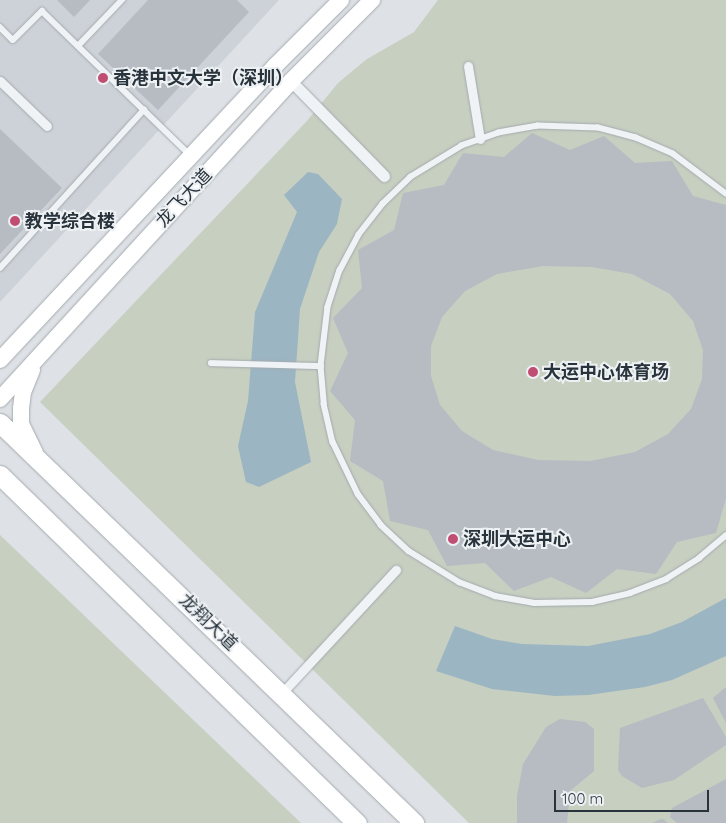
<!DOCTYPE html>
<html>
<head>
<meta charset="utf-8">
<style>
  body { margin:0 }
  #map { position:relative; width:726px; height:823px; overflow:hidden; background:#dee2e6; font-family:Quicksand,"Noto Sans SC",sans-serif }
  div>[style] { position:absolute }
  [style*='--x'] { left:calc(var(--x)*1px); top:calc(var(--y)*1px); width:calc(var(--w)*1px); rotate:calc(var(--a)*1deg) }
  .built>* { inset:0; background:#ccd2d7 }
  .green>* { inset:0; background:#c6cfc0 }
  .water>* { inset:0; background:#9cb5c3 }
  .building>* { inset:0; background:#b6bcc2 }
  .roads { filter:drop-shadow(0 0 1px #a4aaaf) drop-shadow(0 0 1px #a4aaaf) }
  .service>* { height:5.5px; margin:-2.75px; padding:0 2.75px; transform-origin:2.75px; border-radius:2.75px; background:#f0f3f5 }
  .pedestrian>* { height:9px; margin:-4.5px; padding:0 4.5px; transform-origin:4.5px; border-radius:4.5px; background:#f0f3f5 }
  .minor>* { height:11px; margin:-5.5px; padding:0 5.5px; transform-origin:5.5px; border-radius:5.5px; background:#f0f3f5 }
  .secondary>* { height:16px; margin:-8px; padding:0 8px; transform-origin:8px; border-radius:8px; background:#fff }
  .primary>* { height:19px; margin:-9.5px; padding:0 9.5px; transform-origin:9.5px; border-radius:9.5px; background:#fff }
  .dots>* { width:14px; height:14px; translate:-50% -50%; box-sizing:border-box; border:2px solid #edf1f4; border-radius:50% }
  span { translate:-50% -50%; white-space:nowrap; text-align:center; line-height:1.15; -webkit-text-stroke:4px #edf1f4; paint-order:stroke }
  .poi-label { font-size:18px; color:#29333b; font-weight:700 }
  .left { translate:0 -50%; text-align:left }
  .street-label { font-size:18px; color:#29333b }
  .scale { position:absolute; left:554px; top:790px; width:155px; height:22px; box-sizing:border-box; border:2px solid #29333b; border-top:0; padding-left:6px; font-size:15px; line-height:18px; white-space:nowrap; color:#29333b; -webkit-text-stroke:4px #edf1f4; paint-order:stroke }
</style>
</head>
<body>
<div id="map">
  <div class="built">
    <i style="clip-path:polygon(0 0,279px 0,0 302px)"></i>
  </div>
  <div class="green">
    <i style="clip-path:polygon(438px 0,726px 0,726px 823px,469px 823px,40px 402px,306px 122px,338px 83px,367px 59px,414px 32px)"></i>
    <i style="clip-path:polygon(0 535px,301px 823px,0 823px)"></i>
  </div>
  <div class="water">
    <i style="clip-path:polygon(308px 172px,318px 174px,342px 199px,337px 224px,319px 252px,300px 309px,295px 382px,311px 462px,259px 487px,246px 482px,238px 446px,248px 401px,255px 312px,297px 212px,284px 195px)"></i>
    <i style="clip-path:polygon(726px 598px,726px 656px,672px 680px,645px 687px,588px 695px,555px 696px,492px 689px,436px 671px,455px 626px,492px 639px,522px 644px,588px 646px,650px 634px,682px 622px)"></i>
  </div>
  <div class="building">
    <i style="clip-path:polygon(57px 0,90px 0,74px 17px)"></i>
    <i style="clip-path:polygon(148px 0,237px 0,249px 12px,158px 110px,98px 54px)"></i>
    <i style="clip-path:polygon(0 129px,62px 188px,0 254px)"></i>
    <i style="clip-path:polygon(evenodd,532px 133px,570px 150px,604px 136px,635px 163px,672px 161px,693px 196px,726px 205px,726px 498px,716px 533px,677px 542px,656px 574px,617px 569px,586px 593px,551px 577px,514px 591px,485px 563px,447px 566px,428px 530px,390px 521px,383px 481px,350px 461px,355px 420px,330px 391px,348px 353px,333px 318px,362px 288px,358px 250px,394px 230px,403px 193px,444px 185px,463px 153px,504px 157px,532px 133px,543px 266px,592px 267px,632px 274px,670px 294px,693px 321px,703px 350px,702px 379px,691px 409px,668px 434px,635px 452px,590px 461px,538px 460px,493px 450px,462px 431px,440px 405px,431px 376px,431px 346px,442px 317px,465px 291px,497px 274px,543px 266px)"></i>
    <i style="clip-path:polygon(726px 687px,726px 723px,713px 698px)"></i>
    <i style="clip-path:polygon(703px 698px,726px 737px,726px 745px,674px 780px,642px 788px,622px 776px,618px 770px,620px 728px)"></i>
    <i style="clip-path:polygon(560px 719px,585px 722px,594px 729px,594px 771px,570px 791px,567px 823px,517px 823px,517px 796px,523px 764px,546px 727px)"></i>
    <i style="clip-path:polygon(726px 779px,726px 823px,677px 823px,670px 817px,672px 808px)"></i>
    <i style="clip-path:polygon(663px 819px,668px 823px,653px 823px,658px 820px)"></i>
  </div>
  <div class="roads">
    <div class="service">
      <i style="--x:0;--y:27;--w:18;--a:45"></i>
      <i style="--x:13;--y:40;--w:41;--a:-45"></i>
      <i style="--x:42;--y:11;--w:205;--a:44.2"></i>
      <i style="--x:78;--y:46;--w:64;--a:-46.3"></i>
      <i style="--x:726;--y:194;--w:66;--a:-143"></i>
      <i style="--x:673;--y:154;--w:40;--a:-156.6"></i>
      <i style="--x:636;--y:138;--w:39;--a:-165"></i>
      <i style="--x:598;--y:128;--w:60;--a:-178.1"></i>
      <i style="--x:538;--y:126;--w:40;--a:170"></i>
      <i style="--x:499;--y:133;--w:39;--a:161"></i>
      <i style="--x:462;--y:146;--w:60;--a:148.7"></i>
      <i style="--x:411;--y:177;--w:39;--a:136"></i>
      <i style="--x:383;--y:204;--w:39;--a:128"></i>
      <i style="--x:359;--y:235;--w:40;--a:118"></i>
      <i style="--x:340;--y:270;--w:39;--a:108"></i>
      <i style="--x:328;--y:307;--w:59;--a:96.8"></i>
      <i style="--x:321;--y:366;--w:38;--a:85"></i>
      <i style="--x:324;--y:404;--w:39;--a:77"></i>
      <i style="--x:333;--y:442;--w:58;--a:64.3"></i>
      <i style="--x:358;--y:494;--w:39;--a:53"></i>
      <i style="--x:381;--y:525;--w:38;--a:43"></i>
      <i style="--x:409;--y:551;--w:59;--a:31.8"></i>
      <i style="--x:459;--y:582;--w:39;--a:21"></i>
      <i style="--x:495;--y:596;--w:40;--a:10"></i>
      <i style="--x:534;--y:603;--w:58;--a:-1"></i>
      <i style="--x:592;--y:602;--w:39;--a:-13"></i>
      <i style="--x:630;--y:593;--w:39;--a:-21"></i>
      <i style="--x:666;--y:579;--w:39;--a:-32"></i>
      <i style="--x:699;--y:558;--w:35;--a:-40"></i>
      <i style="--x:0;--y:268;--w:214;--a:-47.7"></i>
      <i style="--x:211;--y:363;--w:110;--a:1.6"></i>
    </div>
    <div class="pedestrian">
      <i style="--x:468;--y:66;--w:74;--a:80.7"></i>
      <i style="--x:0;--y:81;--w:65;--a:43.8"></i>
      <i style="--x:282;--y:693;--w:168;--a:-47.2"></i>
    </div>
    <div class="minor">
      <i style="--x:291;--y:81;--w:133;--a:45.6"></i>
    </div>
    <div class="secondary">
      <i style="--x:0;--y:360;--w:404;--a:-46.9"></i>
      <i style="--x:276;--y:65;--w:92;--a:-45"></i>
      <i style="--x:32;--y:370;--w:24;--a:112"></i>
      <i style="--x:23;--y:392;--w:17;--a:97"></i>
      <i style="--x:21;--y:409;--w:15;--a:90"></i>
      <i style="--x:21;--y:424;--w:32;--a:64"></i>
      <i style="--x:0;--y:399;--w:431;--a:-47.5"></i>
      <i style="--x:291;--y:81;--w:115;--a:-45"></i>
    </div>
    <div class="primary">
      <i style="--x:0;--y:423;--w:576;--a:44.01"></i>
      <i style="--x:0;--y:475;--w:499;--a:44.3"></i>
    </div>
  </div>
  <div class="dots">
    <i style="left:103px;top:78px;background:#c04e72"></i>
    <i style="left:15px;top:221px;background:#c04e72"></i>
    <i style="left:533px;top:372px;background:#c04e72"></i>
    <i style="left:453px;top:539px;background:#c04e72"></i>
  </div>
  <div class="poi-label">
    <span class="left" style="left:113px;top:78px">香港中文大学（深圳）</span>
    <span class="left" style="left:25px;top:221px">教学综合楼</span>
    <span class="left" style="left:543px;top:372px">大运中心体育场</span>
    <span class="left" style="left:463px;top:539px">深圳大运中心</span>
  </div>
  <div class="street-label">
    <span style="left:184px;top:198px;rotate:-47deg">龙飞大道</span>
    <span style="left:208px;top:622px;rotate:44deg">龙翔大道</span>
  </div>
  <div class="scale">100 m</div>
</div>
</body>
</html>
